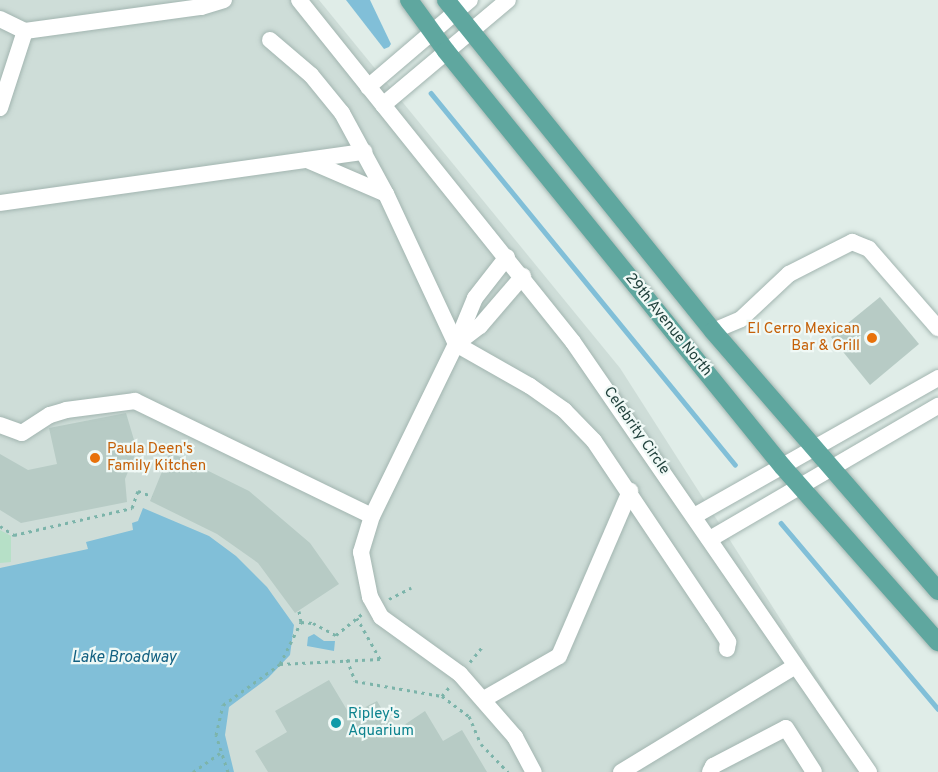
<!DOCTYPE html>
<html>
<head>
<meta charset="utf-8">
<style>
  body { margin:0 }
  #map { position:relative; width:938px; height:772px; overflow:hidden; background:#e0ede8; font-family:Overpass,sans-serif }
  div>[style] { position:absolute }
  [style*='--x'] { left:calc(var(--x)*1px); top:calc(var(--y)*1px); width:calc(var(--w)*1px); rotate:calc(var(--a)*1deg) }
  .built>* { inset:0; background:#ceddd8 }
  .green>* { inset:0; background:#b6e0c7 }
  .water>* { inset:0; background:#81bfd8 }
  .stream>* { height:4.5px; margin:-2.25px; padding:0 2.25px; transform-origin:2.25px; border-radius:2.25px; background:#81bfd8 }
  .building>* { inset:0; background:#b7cbc5 }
  .path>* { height:3px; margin-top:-1.5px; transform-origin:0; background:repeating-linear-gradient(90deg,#7cb4aa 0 3px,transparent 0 7.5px) }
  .roads { filter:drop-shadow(0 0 2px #a2b5b0) drop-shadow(0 0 2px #a2b5b0) }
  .minor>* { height:16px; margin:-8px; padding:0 8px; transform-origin:8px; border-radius:8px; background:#fff }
  .major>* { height:18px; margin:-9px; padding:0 9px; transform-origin:9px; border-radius:9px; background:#5fa79f }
  .dots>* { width:16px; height:16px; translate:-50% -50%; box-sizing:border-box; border:3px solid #f0f9f6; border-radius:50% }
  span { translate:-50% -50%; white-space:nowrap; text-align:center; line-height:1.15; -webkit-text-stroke:4.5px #f0f9f6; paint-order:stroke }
  .street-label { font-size:15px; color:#1e3f3a }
  .food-label { font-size:15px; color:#c56008 }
  .right { translate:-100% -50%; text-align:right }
  .left { translate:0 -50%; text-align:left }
  .culture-label { font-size:15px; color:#0d838f }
  .water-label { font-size:16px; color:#126081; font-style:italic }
</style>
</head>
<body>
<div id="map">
  <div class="built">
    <i style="clip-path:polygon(0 0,319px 0,620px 368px,878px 772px,0 772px)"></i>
  </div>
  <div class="green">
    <i style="clip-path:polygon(0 530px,11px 536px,11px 562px,0 563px)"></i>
  </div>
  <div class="water">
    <i style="clip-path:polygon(346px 0,370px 0,391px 44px,389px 47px,384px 49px)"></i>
    <i style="clip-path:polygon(143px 508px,209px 536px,236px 556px,267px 587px,294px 625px,290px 655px,268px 678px,229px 707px,225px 735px,234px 772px,0 772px,0 568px,88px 549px,86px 542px,133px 530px,132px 523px,138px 521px)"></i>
    <i style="clip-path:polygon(314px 634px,324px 641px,335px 641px,334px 651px,307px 646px,308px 637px)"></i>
  </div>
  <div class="stream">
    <i style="--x:431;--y:93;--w:480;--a:50.7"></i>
    <i style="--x:781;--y:523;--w:243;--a:49.8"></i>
  </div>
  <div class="building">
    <i style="clip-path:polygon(880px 297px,919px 344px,870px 385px,831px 337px)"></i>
    <i style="clip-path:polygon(126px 413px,137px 450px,125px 479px,127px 502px,21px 523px,0 510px,0 454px,28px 470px,57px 464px,49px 428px)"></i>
    <i style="clip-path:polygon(170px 452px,249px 491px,310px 543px,339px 584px,295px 613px,258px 563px,217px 534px,150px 501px)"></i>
    <i style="clip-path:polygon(329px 680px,350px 715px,377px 701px,395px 731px,425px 711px,443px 741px,462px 730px,487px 772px,268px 772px,255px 751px,287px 732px,275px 711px)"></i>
  </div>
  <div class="path">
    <i style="--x:0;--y:526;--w:17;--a:33"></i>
    <i style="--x:14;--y:535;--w:121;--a:-12.9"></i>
    <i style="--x:132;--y:508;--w:18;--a:-71"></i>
    <i style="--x:138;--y:491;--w:15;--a:20"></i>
    <i style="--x:389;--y:599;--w:25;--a:-27"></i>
    <i style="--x:299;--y:611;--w:11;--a:80"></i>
    <i style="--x:347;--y:659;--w:23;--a:70"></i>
    <i style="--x:355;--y:681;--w:88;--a:9.8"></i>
    <i style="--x:442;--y:696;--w:34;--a:37"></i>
    <i style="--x:469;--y:716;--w:30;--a:67"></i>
    <i style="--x:481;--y:744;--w:39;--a:46"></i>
    <i style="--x:470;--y:662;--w:22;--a:-51"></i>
    <i style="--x:280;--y:664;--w:100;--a:-2.9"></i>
    <i style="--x:380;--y:659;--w:47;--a:-119.3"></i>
    <i style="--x:442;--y:696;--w:13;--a:-51"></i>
    <i style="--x:193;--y:772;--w:33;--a:-35"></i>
    <i style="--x:228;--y:772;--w:39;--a:-108"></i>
    <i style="--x:216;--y:735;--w:31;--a:-77"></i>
    <i style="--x:223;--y:705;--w:70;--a:-35.7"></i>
    <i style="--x:280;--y:664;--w:47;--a:-63.4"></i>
    <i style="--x:301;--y:622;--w:12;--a:5"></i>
    <i style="--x:313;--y:623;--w:26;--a:28"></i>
    <i style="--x:336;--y:635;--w:33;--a:-39"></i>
  </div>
  <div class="roads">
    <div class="minor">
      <i style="--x:299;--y:0;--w:438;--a:51.3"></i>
      <i style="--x:573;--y:342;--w:522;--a:55.46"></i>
      <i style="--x:0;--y:19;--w:28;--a:26"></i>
      <i style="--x:25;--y:31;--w:81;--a:108"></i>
      <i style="--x:25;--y:31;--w:178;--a:-7.8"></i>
      <i style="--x:201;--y:7;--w:24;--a:-17"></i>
      <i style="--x:270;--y:40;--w:54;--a:40.5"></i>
      <i style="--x:311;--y:75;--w:49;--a:50.8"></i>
      <i style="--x:342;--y:113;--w:92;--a:61.5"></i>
      <i style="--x:386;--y:194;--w:166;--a:65"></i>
      <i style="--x:456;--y:344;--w:85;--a:29.6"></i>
      <i style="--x:530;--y:386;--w:42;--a:35.2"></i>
      <i style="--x:564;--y:410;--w:43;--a:45.9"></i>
      <i style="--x:594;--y:441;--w:212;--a:56.2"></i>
      <i style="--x:712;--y:617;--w:30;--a:57"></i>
      <i style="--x:728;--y:642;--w:7;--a:98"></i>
      <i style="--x:368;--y:87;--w:134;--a:-40.5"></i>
      <i style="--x:383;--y:105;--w:163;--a:-40"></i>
      <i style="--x:307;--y:160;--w:86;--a:23.3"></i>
      <i style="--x:0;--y:203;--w:368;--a:-8"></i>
      <i style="--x:507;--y:257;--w:52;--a:128"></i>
      <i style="--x:475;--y:298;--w:50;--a:112.4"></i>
      <i style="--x:456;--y:344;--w:191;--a:116"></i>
      <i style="--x:372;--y:516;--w:38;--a:107"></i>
      <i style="--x:361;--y:552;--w:46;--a:78.7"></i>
      <i style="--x:370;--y:597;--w:23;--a:61"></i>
      <i style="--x:381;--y:617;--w:97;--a:35.8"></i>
      <i style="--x:460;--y:674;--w:84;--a:48.9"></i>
      <i style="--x:515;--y:737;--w:40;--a:62"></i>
      <i style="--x:713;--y:331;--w:30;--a:-23"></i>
      <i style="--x:741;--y:319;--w:66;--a:-43.2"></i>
      <i style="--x:789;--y:274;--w:71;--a:-26.9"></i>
      <i style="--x:852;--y:242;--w:18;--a:22"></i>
      <i style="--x:869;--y:249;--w:105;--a:48.9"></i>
      <i style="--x:456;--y:344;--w:30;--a:-37"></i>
      <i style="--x:480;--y:326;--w:66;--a:-49.3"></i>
      <i style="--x:0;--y:425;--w:23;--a:20"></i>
      <i style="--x:22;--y:433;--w:33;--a:-33"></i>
      <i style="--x:50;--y:415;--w:17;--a:-17"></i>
      <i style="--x:66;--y:410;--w:70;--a:-7.4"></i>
      <i style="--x:135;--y:401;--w:263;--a:25.9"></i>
      <i style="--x:696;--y:515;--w:278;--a:-29.5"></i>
      <i style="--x:710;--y:539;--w:264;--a:-30.3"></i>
      <i style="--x:484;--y:699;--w:86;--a:-29.8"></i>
      <i style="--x:559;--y:656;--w:180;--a:-66.7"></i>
      <i style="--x:621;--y:772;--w:202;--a:-31.3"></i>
      <i style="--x:710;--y:772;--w:7;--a:-63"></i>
      <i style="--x:713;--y:766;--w:82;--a:-27.5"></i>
      <i style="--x:786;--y:728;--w:52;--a:57.5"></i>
    </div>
    <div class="major">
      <i style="--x:409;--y:0;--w:63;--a:54"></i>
      <i style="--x:446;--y:51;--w:535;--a:50.99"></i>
      <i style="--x:783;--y:467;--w:234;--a:48.5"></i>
      <i style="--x:446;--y:0;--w:425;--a:51.1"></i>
      <i style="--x:713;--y:331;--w:344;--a:49.1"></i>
    </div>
  </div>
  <div class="dots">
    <i style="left:872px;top:338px;background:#e8710a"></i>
    <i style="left:95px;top:458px;background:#e8710a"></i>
    <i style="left:336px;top:723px;background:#0f9aa8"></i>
  </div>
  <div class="street-label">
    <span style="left:668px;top:325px;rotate:51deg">29th Avenue North</span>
    <span style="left:636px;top:431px;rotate:55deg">Celebrity Circle</span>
  </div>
  <div class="food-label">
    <span class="right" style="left:860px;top:338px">El Cerro Mexican<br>Bar &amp; Grill</span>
    <span class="left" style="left:107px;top:458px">Paula Deen's<br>Family Kitchen</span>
  </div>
  <div class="culture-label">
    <span class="left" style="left:348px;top:723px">Ripley's<br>Aquarium</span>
  </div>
  <div class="water-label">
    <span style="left:124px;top:658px">Lake Broadway</span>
  </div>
</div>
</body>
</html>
